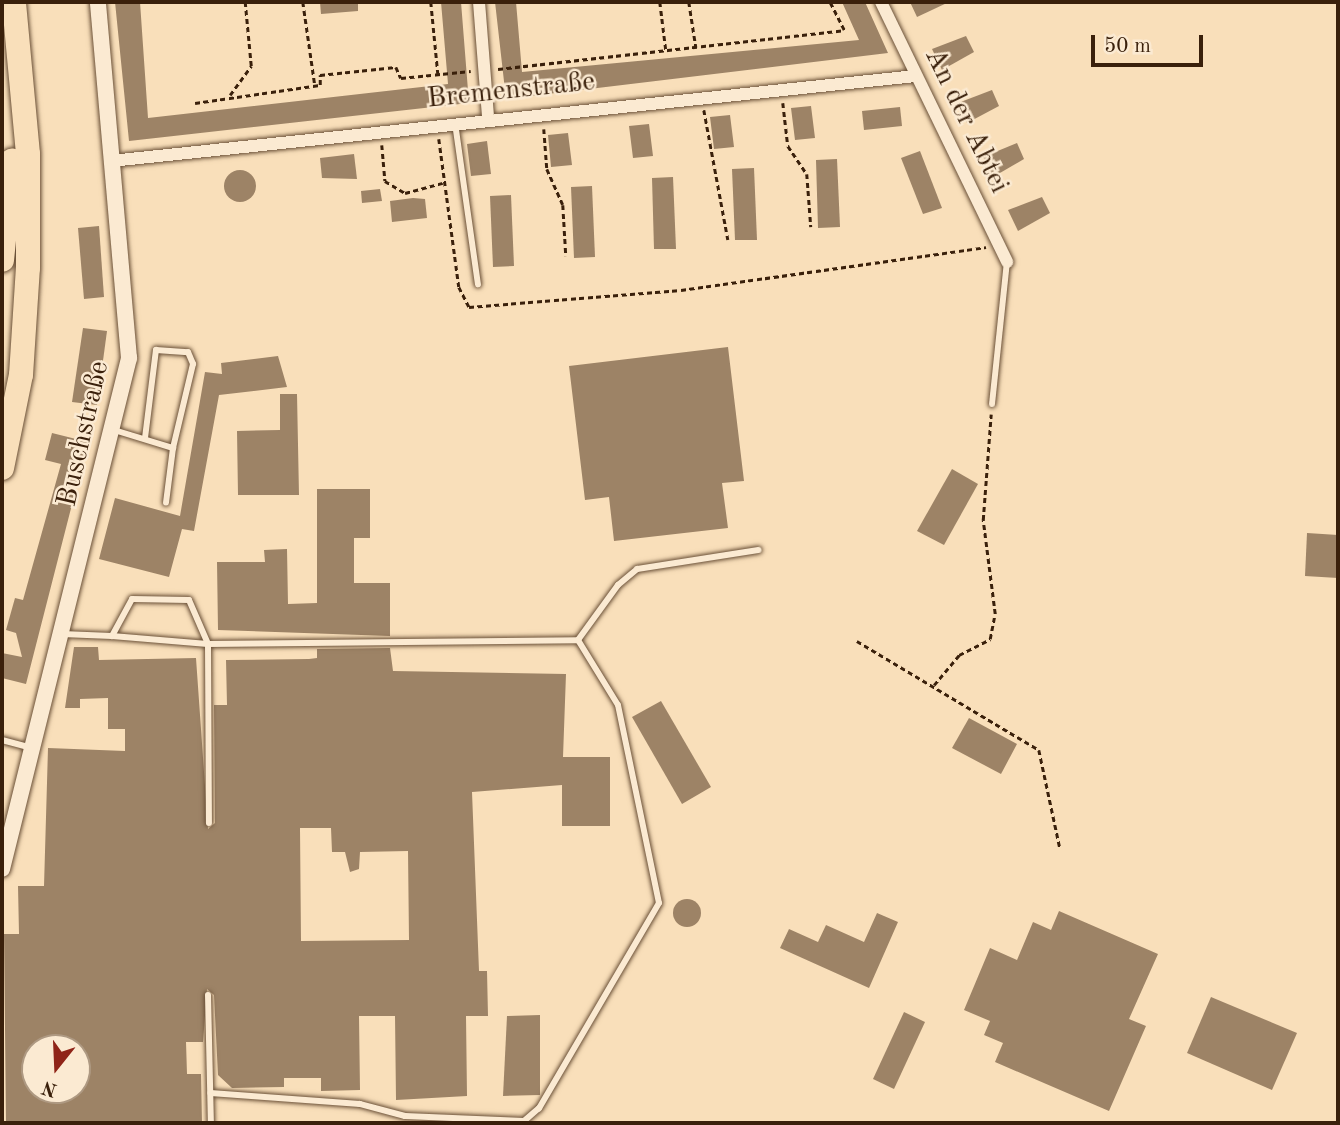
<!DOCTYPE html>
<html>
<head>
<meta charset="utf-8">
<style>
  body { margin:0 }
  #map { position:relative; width:1340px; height:1125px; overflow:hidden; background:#f9dfba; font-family:"Old Standard TT",serif }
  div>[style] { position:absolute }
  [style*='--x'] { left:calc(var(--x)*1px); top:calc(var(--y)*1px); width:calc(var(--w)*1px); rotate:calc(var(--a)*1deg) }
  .building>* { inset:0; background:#9d8366 }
  .round { border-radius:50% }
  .path>* { height:2.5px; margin-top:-1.25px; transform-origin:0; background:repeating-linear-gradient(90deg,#3a200b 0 5px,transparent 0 8.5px) }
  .roads { filter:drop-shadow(0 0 2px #6a5037) drop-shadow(0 0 2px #6a5037) }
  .service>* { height:6px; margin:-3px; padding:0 3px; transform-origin:3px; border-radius:3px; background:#fbead2 }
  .minor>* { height:12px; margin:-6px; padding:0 6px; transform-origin:6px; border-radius:6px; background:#fbead2 }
  .tertiary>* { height:16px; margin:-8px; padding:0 8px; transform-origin:8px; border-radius:8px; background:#fbead2 }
  .motorway>* { height:24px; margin:-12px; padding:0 12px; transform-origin:12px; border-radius:12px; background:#f9dfba }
  span { translate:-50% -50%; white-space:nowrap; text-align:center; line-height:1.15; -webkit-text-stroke:5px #fbead2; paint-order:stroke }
  .street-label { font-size:28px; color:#3a200b }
  .frame { position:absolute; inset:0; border:4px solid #3a200b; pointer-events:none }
  .north { position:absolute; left:21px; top:1034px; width:70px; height:70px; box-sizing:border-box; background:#fbead2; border:2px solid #ae9982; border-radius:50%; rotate:198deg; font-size:19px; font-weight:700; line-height:28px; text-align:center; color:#3a200b }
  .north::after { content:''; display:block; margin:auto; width:24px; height:32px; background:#8f2418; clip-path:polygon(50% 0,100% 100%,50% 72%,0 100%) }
  .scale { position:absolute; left:1091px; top:35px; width:112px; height:32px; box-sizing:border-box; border:4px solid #3a200b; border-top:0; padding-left:9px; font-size:21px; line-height:24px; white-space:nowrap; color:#3a200b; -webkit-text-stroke:5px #fbead2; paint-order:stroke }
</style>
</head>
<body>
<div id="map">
  <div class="building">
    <i style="clip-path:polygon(115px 2px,140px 2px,148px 118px,448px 84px,441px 2px,461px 2px,469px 103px,129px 141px)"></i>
    <i style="clip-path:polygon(320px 2px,358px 2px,358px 11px,321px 14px)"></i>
    <i style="clip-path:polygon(495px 2px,516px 2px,522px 72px,859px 40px,842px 2px,865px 2px,888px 53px,506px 99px)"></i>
    <i style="clip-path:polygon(910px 2px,949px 2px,917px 17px)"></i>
    <i style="clip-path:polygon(966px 36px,974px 52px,942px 70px,932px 49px)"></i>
    <i style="clip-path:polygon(992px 90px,999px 106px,967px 123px,958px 103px)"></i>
    <i style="clip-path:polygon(811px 106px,815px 138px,795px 140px,791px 108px)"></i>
    <i style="clip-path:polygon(900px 107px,902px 126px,864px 130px,862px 111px)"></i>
    <i style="clip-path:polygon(730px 115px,734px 147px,714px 149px,710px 117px)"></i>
    <i style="clip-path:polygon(649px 124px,653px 156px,633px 158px,629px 126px)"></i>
    <i style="clip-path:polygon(568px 133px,572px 165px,551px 167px,548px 135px)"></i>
    <i style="clip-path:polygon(487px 141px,491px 174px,471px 176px,467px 144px)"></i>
    <i style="clip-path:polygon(1017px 143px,1024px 159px,993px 177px,983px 157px)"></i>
    <i style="clip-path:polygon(920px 151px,942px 208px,923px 214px,901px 158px)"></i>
    <i style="clip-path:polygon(354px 154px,357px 179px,322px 178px,320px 158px)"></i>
    <i style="clip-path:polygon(837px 159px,840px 227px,818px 228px,816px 160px)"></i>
    <i style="clip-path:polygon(754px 168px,757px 240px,735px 240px,732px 169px)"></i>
    <i class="round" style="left:224px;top:170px;width:32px;height:32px"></i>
    <i style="clip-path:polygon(673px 177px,676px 249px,654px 249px,652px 178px)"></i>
    <i style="clip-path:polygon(592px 186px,595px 257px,574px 258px,571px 187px)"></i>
    <i style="clip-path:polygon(380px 189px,382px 201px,362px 203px,361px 191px)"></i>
    <i style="clip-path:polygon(511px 195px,514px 266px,493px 267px,490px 196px)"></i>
    <i style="clip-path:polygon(1042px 197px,1050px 213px,1018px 231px,1008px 210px)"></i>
    <i style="clip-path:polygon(413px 198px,425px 199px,427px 218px,392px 222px,390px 201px)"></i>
    <i style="clip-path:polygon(99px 226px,104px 297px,84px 299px,78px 228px)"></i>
    <i style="clip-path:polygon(83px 328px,107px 331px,97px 405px,72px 402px)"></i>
    <i style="clip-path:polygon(728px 347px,744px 481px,722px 483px,728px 528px,614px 541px,609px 497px,585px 500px,569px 366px)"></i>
    <i style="clip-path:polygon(278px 356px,287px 387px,219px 395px,194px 531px,182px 529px,169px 577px,99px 559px,115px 498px,180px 516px,205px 372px,222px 374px,221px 363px)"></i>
    <i style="clip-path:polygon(280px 394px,297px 394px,299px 495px,238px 495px,237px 431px,280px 430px)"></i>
    <i style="clip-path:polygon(52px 433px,88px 442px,26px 684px,2px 678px,2px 653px,22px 657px,16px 633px,6px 630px,15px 598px,23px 600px,61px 464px,45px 460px)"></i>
    <i style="clip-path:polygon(952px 469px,978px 484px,944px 545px,917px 531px)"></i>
    <i style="clip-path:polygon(317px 489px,370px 489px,370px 538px,354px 538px,354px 583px,390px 583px,390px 636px,218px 630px,217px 562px,265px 562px,264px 550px,287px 549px,288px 604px,317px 603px)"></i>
    <i style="clip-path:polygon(1307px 533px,1338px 535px,1338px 578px,1305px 576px)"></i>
    <i style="clip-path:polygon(evenodd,74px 647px,98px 647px,99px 660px,196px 658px,208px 829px,215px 823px,214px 705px,227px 705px,226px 660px,309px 659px,317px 658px,317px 649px,390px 648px,393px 671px,566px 674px,563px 757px,610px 757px,610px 826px,562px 826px,562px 785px,472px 792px,479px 971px,487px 971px,488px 1016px,466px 1016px,467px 1096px,396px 1100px,395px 1016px,359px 1016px,360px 1090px,321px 1091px,321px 1078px,284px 1078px,284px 1087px,232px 1088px,218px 1075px,214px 995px,207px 989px,203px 1042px,186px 1042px,187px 1074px,201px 1074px,202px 1123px,6px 1123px,4px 934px,19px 934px,18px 886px,44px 886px,48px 748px,125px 751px,125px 729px,108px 729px,108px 698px,80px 699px,80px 708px,65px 708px,74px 647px,300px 828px,331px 828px,332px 852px,345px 852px,350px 872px,359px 869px,360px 852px,408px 851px,409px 940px,301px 941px,300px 828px,74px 647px,35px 1048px,77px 1048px,77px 1090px,35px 1090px,35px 1048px)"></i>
    <i style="clip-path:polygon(661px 701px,711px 787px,682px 804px,632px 717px)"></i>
    <i style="clip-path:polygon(969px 718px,1017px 744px,1001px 774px,952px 748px)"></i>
    <i class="round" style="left:673px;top:899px;width:28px;height:28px"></i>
    <i style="clip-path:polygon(1059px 911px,1158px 954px,1129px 1019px,1146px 1026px,1109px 1111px,995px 1062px,1003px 1043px,984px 1035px,990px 1021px,964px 1010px,990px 948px,1017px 960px,1033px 922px,1051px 930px)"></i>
    <i style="clip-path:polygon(877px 913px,898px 922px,869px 988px,780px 948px,789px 929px,818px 942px,826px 925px,864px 942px)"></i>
    <i style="clip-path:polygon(1211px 997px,1297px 1033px,1272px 1090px,1187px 1053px)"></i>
    <i style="clip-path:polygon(904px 1012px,925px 1022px,894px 1089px,873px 1079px)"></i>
    <i style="clip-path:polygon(540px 1015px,540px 1095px,503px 1096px,507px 1016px)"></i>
  </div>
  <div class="path">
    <i style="--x:303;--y:2;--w:84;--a:81.8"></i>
    <i style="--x:431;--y:2;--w:72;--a:84.4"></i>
    <i style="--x:660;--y:2;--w:48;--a:82.9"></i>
    <i style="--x:689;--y:2;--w:46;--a:81.2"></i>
    <i style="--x:498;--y:69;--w:348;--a:-6.4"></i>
    <i style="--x:844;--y:30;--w:31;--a:-117"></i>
    <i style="--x:230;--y:95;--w:36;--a:-54"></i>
    <i style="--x:251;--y:66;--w:64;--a:-95.4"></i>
    <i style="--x:195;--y:103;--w:126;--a:-8.2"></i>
    <i style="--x:320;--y:85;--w:10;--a:-90"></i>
    <i style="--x:320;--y:75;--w:76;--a:-6"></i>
    <i style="--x:396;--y:67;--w:12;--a:66"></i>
    <i style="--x:401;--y:78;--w:70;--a:-5.7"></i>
    <i style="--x:783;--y:103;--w:43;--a:83.4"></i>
    <i style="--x:788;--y:146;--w:34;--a:56"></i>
    <i style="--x:807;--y:174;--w:53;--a:85.7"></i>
    <i style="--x:704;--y:110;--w:132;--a:79.5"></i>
    <i style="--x:544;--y:129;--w:40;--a:85.7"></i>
    <i style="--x:547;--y:169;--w:39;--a:66"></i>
    <i style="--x:563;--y:205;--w:51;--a:86.6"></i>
    <i style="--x:439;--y:139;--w:149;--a:82.3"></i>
    <i style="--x:459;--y:287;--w:22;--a:63"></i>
    <i style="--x:469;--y:307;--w:213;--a:-4.6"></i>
    <i style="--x:681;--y:290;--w:308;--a:-8"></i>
    <i style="--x:382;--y:145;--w:36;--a:85"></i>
    <i style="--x:385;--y:181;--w:23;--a:31"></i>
    <i style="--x:405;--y:193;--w:39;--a:-15"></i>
    <i style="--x:857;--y:641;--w:212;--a:30.9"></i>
    <i style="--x:1039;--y:750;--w:100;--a:77.9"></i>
    <i style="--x:934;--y:685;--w:39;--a:-50"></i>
    <i style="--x:959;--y:655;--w:35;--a:-27"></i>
    <i style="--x:990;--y:639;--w:25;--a:-79"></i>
    <i style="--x:995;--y:614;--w:95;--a:-97.3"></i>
    <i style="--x:983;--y:520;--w:106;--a:-85.7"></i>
  </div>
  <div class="roads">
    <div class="service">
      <i style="--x:455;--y:123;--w:163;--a:81.9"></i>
      <i style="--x:992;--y:404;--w:143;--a:-84"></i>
      <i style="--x:114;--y:430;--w:62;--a:17"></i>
      <i style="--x:173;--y:448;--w:55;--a:97.3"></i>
      <i style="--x:145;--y:438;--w:89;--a:-82.9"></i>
      <i style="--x:156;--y:350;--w:32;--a:4"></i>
      <i style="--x:188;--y:352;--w:13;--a:67"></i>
      <i style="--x:193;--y:364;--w:86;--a:103.4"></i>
      <i style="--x:62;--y:634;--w:50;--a:2.3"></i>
      <i style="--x:112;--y:636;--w:42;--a:-61.6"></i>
      <i style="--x:132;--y:599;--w:57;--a:1"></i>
      <i style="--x:189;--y:600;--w:48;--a:66.6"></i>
      <i style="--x:208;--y:644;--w:370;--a:-0.6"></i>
      <i style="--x:578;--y:640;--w:76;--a:58.4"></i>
      <i style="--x:618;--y:705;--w:202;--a:78.3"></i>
      <i style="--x:659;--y:903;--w:238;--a:120.3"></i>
      <i style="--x:539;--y:1108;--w:20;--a:139"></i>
      <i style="--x:524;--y:1121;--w:119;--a:-177.6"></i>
      <i style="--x:405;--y:1116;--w:47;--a:-165.1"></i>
      <i style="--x:360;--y:1104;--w:150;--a:-175.8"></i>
      <i style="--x:112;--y:636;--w:96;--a:4.8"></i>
      <i style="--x:208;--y:644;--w:179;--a:89.7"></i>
      <i style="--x:578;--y:640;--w:68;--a:-54"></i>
      <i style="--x:618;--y:585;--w:25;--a:-40"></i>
      <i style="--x:637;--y:569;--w:123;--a:-8.9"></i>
      <i style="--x:2;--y:740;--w:30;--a:15"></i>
      <i style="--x:208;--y:995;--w:128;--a:88.7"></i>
    </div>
    <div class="minor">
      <i style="--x:479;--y:2;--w:115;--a:85.5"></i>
      <i style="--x:881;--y:2;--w:289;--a:64.1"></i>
      <i style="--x:111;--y:161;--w:809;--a:-6.03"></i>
    </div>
    <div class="tertiary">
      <i style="--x:2;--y:869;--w:527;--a:-76.04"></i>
      <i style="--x:129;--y:358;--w:357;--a:-95"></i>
    </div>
    <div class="motorway">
      <i style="--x:2;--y:260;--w:100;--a:-84.3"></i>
      <i style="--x:2;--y:468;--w:95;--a:-78.5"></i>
      <i style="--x:21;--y:375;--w:107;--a:-86.3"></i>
      <i style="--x:28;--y:268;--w:114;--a:-90"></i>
      <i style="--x:28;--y:154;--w:153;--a:-95.3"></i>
    </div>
  </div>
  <div class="street-label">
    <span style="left:511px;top:91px;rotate:-6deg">Bremenstraße</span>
    <span style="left:966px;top:121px;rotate:64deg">An der Abtei</span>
    <span style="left:84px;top:434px;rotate:-77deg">Buschstraße</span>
  </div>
  <div class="frame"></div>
  <div class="north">N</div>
  <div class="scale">50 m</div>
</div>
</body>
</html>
